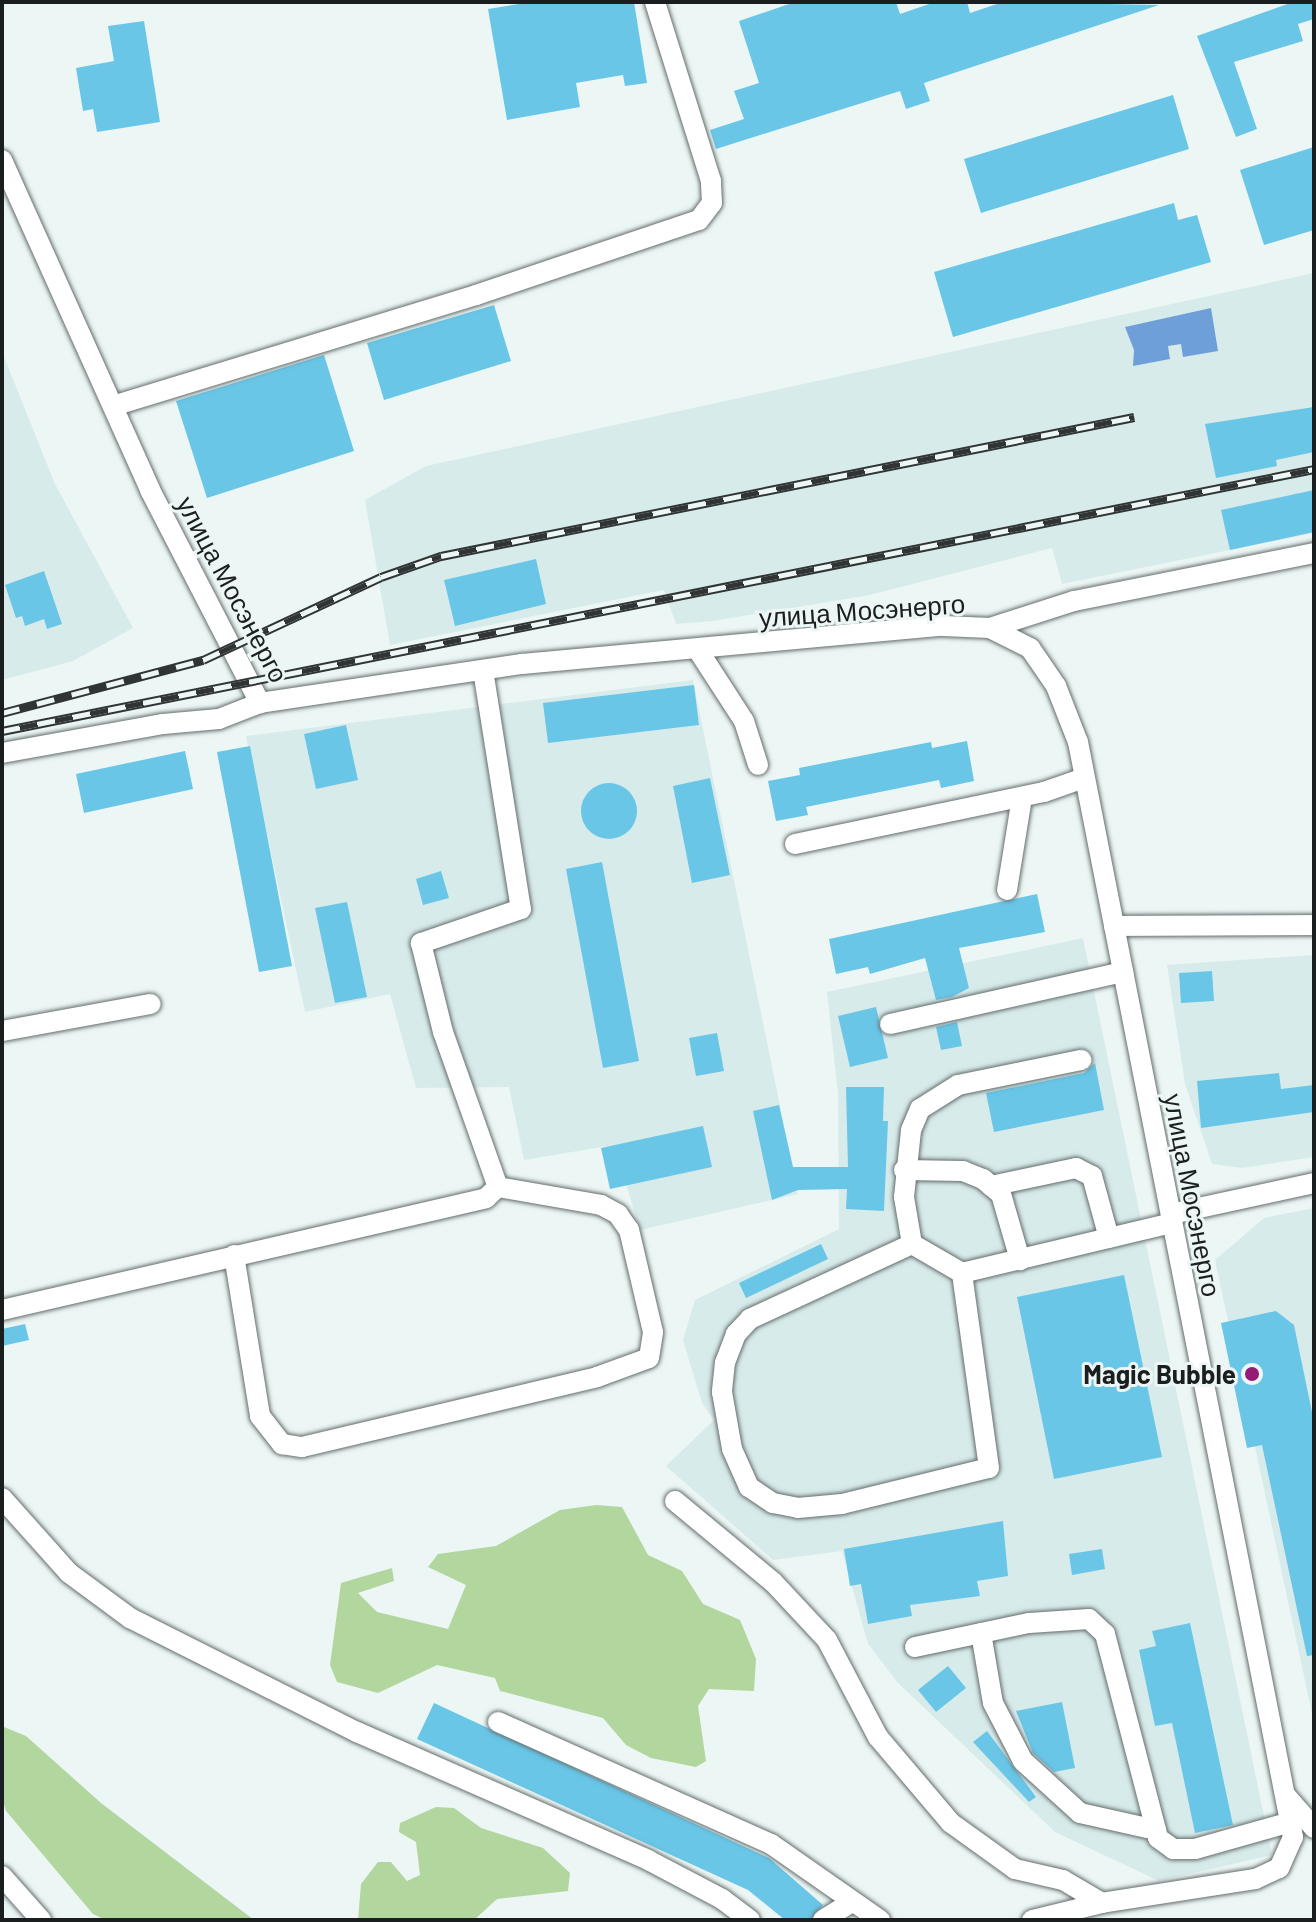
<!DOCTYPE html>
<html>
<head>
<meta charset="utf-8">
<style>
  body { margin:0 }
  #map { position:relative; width:1316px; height:1922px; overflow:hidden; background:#ecf6f5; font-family:Barlow,sans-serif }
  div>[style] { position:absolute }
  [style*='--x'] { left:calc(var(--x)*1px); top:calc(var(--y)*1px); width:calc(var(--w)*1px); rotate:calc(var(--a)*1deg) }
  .built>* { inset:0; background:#d8ebeb }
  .green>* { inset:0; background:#b1d69e }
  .water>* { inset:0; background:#6f9fd9 }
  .building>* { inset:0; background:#69c6e7 }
  .round { border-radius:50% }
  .roads { filter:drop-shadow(0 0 2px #646d6c) drop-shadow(0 0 2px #646d6c) }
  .minor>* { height:20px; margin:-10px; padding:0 10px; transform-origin:10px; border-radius:10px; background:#fff }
  .rail>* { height:9px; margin-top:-4.5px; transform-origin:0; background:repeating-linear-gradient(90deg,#ecf6f5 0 18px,#303434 0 36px); box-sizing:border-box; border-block:2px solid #303434 }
  .dots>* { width:22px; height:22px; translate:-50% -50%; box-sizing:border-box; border:4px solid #ecf6f5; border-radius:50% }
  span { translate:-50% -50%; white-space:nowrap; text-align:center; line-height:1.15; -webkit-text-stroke:6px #ecf6f5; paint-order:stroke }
  .street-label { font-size:26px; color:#1b1e1e }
  .poi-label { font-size:26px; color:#1b1e1e; font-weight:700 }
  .right { translate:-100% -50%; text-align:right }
  .frame { position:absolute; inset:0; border:4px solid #1b1e1e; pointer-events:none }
</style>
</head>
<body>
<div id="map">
  <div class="built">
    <i style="clip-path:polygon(1314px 273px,1314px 533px,1062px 584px,1052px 548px,870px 595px,713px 621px,676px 624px,664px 590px,390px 645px,365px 500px,426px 466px)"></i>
    <i style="clip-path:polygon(2px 352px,55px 484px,133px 628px,73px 661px,2px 680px)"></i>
    <i style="clip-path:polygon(693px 680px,798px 1194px,640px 1230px,614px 1145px,524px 1160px,509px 1087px,416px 1088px,390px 994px,305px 1012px,246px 736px)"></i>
    <i style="clip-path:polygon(1083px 938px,1272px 1855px,1159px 1881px,1055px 1832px,898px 1683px,868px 1644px,842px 1551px,773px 1560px,666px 1466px,714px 1420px,702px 1403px,683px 1340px,695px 1300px,839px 1229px,838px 1094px,827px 992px)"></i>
    <i style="clip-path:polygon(1314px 955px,1314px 1157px,1242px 1168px,1212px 1164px,1185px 1084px,1167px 965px)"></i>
    <i style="clip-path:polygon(1314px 1208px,1314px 1723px,1215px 1260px,1264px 1218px)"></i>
  </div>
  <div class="green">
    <i style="clip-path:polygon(596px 1505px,622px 1507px,648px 1555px,682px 1571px,703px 1604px,740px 1620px,756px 1659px,754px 1691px,709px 1689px,698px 1706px,706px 1761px,696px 1767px,651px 1758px,626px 1745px,603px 1718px,500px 1691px,495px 1678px,437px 1665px,378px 1693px,337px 1682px,330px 1665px,341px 1583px,392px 1568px,394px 1581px,358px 1593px,377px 1612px,448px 1629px,466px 1585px,428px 1567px,438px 1554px,496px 1546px,560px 1510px)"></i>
    <i style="clip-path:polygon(4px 1727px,26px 1736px,101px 1803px,254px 1920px,106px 1920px,93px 1914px,6px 1811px,2px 1798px)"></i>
    <i style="clip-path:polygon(436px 1807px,454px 1808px,481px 1828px,543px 1848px,570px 1873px,568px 1891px,497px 1899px,474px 1920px,358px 1920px,361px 1884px,378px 1862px,391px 1862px,407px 1881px,420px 1875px,416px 1842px,399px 1832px,400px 1823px)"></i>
  </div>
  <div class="water">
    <i style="clip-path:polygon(1211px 308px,1218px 351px,1183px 357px,1181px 344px,1168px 346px,1170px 359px,1133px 366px,1134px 350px,1125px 327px)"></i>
  </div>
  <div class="building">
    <i style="clip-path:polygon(531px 2px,634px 2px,647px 83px,625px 86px,623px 75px,576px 83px,580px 107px,507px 120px,488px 9px)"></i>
    <i style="clip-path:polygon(795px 2px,896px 2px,900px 14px,935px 2px,967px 2px,970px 13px,1003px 2px,1159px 5px,924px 83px,930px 101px,906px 109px,900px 91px,716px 149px,710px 130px,744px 119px,734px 91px,759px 83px,739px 21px)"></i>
    <i style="clip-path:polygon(1293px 2px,1314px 2px,1314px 19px,1298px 24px,1303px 41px,1234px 62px,1257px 129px,1236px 137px,1197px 36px)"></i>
    <i style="clip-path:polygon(144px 21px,160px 122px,97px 132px,93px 109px,83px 111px,76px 68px,114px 61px,108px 26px)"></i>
    <i style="clip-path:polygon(1173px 95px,1189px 149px,981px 213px,964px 159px)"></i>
    <i style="clip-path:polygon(1314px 147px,1314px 230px,1264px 245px,1240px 170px)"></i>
    <i style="clip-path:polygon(1174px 203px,1178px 220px,1197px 215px,1211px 262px,953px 337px,934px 272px)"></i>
    <i style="clip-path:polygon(494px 305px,511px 361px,384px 400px,367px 343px)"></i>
    <i style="clip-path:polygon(324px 355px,354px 451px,207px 498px,176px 401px)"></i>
    <i style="clip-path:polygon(1314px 407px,1314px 452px,1276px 460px,1277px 466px,1216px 478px,1205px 424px)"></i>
    <i style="clip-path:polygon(1314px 490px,1314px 532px,1230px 550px,1221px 510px)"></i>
    <i style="clip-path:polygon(536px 559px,546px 604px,455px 626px,444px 580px)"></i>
    <i style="clip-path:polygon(44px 571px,62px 624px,47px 629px,44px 619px,25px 626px,22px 616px,16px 618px,5px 585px)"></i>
    <i style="clip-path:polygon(694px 685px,699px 725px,548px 743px,543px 703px)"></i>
    <i style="clip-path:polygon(346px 725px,358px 780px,316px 789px,304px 734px)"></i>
    <i style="clip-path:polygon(967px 741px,974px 781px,941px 788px,939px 780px,806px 807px,808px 815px,776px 821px,768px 781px,800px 775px,799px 768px,931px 742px,932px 748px)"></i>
    <i style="clip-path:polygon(250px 746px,292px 966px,259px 972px,217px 752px)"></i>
    <i style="clip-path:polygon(185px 751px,193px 789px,84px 813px,76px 774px)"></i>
    <i style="clip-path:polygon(710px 778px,730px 875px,692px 883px,673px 786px)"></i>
    <i class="round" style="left:581px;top:783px;width:56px;height:56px"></i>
    <i style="clip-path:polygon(602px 862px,639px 1061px,603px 1068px,566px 869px)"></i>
    <i style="clip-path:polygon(441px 871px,449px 898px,423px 905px,416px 879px)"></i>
    <i style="clip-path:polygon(1037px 894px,1045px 932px,959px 948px,969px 988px,952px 997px,936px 1000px,925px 958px,870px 974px,868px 967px,836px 974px,829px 939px)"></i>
    <i style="clip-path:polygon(347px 902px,367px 997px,335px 1003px,315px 908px)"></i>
    <i style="clip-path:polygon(1212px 971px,1214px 1001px,1181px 1003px,1179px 973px)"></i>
    <i style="clip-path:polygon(876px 1007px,888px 1058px,850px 1067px,838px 1016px)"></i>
    <i style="clip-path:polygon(957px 1022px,962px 1046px,941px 1050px,936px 1027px)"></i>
    <i style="clip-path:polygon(717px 1033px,724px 1071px,696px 1076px,689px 1038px)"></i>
    <i style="clip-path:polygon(1095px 1063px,1104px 1110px,994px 1132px,986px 1093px,1084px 1073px)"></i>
    <i style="clip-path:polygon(1279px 1073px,1281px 1089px,1314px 1085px,1314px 1112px,1201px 1128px,1197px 1081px)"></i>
    <i style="clip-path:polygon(846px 1087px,884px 1087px,883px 1121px,888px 1121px,884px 1211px,846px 1209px,847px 1189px,798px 1190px,772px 1200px,753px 1111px,779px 1105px,793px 1167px,848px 1167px)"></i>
    <i style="clip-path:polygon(703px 1126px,712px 1167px,610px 1189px,601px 1148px)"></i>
    <i style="clip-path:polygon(821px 1244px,828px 1259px,746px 1298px,739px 1283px)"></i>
    <i style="clip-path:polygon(1124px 1275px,1162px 1457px,1054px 1479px,1017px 1297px)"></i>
    <i style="clip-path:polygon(1276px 1311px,1294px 1325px,1314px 1422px,1314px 1655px,1307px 1656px,1262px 1445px,1247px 1448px,1221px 1323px)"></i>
    <i style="clip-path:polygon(25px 1324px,29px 1340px,2px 1346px,2px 1329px)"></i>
    <i style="clip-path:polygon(1003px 1521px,1008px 1576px,977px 1581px,980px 1596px,910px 1605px,912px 1616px,868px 1624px,861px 1584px,850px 1586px,844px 1549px)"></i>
    <i style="clip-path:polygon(1102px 1549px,1105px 1569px,1072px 1575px,1069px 1554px)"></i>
    <i style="clip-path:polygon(1190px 1623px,1233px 1825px,1195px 1833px,1172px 1723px,1155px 1726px,1139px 1650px,1156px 1646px,1152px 1631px)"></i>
    <i style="clip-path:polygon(948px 1666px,966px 1688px,936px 1712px,918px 1690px)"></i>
    <i style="clip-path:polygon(1062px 1702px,1075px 1768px,1054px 1772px,1033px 1753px,1016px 1711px)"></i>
    <i style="clip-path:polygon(434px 1703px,769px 1858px,823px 1905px,810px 1920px,785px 1920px,748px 1890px,417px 1739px)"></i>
    <i style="clip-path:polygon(987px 1731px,1036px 1797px,1029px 1802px,973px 1742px)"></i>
  </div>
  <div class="roads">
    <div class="minor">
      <i style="--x:2;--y:160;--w:362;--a:65.8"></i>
      <i style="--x:150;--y:490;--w:240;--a:62.7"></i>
      <i style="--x:113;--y:406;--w:380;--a:-17"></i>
      <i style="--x:476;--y:295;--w:235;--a:-18.6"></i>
      <i style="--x:699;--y:220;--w:21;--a:-53"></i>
      <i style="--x:712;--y:203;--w:22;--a:-93"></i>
      <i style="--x:711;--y:181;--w:188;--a:-107.4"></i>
      <i style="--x:990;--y:628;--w:88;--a:-17.8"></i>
      <i style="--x:1074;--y:601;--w:245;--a:-11.3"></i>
      <i style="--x:698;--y:650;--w:85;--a:57.1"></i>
      <i style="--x:744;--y:721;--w:46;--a:72.3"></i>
      <i style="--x:483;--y:670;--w:242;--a:81"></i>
      <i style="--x:521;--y:909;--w:106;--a:161.2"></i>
      <i style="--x:421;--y:943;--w:92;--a:76.1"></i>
      <i style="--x:443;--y:1032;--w:164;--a:70.5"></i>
      <i style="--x:2;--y:753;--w:164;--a:-10.2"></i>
      <i style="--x:163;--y:724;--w:56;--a:-5.1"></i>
      <i style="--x:219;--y:719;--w:44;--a:-21.3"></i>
      <i style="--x:260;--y:703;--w:265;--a:-8.5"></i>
      <i style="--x:522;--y:664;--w:423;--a:-5.2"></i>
      <i style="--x:943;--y:626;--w:47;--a:2.4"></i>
      <i style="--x:990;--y:628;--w:45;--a:26.6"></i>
      <i style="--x:1030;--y:648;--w:46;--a:55.6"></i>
      <i style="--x:1056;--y:686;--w:60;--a:68.6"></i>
      <i style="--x:1078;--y:742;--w:1116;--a:78.89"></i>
      <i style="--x:1293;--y:1837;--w:34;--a:114"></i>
      <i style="--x:1279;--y:1868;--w:26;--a:155"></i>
      <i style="--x:1255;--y:1879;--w:155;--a:171.1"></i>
      <i style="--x:1102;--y:1903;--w:72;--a:166.3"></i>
      <i style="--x:795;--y:844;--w:254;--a:-11.8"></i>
      <i style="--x:1044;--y:792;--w:42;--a:-19.3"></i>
      <i style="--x:1007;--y:890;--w:94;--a:-80.8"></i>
      <i style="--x:1114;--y:926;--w:200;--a:-0.3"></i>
      <i style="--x:890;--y:1024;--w:239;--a:-12.6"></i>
      <i style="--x:2;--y:1031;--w:151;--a:-10.3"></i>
      <i style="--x:904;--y:1170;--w:59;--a:1"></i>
      <i style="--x:963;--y:1171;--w:22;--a:22"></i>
      <i style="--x:983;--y:1179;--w:23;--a:40"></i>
      <i style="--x:1001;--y:1194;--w:69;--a:73.9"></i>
      <i style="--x:991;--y:1186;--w:87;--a:-12"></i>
      <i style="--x:1076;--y:1168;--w:18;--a:27"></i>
      <i style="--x:1092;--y:1176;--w:64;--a:74.7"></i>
      <i style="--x:1171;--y:1214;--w:146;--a:-12.2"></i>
      <i style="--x:912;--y:1244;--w:179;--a:155.2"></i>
      <i style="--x:750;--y:1319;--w:21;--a:133"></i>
      <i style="--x:736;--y:1334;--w:30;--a:111"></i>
      <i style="--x:725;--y:1362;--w:30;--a:96"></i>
      <i style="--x:722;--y:1392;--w:58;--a:80"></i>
      <i style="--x:732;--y:1449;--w:42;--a:65.9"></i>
      <i style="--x:749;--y:1487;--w:29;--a:34"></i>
      <i style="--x:773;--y:1503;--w:25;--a:11"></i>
      <i style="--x:798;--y:1508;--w:44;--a:-5.2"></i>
      <i style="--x:842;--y:1504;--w:151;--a:-13.8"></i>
      <i style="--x:989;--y:1468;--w:197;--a:-97.9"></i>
      <i style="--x:962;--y:1273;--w:58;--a:-149.9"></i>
      <i style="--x:912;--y:1244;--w:48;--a:-99.7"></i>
      <i style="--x:904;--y:1197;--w:67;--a:-84"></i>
      <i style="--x:911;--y:1130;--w:23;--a:-67"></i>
      <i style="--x:920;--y:1109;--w:45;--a:-32.3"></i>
      <i style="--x:958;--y:1085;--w:126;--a:-11.5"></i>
      <i style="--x:234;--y:1255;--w:163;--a:80.8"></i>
      <i style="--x:260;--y:1416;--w:36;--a:52"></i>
      <i style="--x:282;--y:1444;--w:20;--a:9"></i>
      <i style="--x:302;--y:1447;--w:303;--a:-13.3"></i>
      <i style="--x:597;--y:1377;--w:55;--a:-20.1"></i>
      <i style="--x:649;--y:1358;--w:26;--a:-81"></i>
      <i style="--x:653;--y:1332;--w:105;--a:-103.2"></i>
      <i style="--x:629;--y:1230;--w:19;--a:-125"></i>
      <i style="--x:618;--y:1214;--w:19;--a:-152"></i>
      <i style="--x:601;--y:1205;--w:105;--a:-170.1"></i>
      <i style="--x:962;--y:1273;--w:216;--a:-13.4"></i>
      <i style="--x:2;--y:1310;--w:497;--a:-13"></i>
      <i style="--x:486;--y:1198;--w:16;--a:-43"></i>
      <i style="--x:2;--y:1498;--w:101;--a:48.2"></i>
      <i style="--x:69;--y:1573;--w:76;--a:36.4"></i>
      <i style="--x:130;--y:1618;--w:254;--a:26.7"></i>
      <i style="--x:357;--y:1732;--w:318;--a:23.7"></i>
      <i style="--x:648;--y:1860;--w:84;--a:27.8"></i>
      <i style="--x:722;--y:1899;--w:35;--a:37"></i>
      <i style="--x:675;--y:1501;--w:127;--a:39.6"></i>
      <i style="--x:773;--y:1582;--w:79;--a:47"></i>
      <i style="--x:827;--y:1640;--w:110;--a:62.3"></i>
      <i style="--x:878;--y:1737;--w:113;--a:49.7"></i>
      <i style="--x:951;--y:1823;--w:79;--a:35.7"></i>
      <i style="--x:1015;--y:1869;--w:49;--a:12.9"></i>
      <i style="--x:1063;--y:1880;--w:45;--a:30.5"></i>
      <i style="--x:981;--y:1633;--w:71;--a:80.3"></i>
      <i style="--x:993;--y:1703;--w:65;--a:62.7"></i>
      <i style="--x:1023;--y:1761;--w:77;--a:42.4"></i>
      <i style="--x:1080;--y:1813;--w:78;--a:12.6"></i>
      <i style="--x:915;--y:1647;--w:116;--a:-11.9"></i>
      <i style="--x:1029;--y:1623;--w:60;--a:-3.8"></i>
      <i style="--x:1089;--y:1619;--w:22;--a:43"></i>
      <i style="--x:1105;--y:1634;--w:211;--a:75.4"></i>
      <i style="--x:1158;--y:1838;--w:19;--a:36"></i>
      <i style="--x:1173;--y:1849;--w:22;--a:0"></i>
      <i style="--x:1195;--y:1849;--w:100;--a:-15.7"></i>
      <i style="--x:498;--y:1722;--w:299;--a:24.1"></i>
      <i style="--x:771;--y:1844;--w:133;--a:34.9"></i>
      <i style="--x:1287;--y:1797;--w:41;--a:48.9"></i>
      <i style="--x:2;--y:1876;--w:59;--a:48.4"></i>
      <i style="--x:823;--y:1920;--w:34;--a:-32"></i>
    </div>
  </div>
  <div class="rail">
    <i style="--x:2;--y:713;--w:208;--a:-14.8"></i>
    <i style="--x:203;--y:660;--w:196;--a:-25"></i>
    <i style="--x:381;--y:577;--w:64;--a:-19.3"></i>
    <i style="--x:441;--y:556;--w:707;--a:-11.34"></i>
    <i style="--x:2;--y:731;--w:1338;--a:-11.29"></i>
  </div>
  <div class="dots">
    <i style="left:1252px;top:1374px;background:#951a75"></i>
  </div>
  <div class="street-label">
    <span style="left:233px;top:589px;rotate:62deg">улица Мосэнерго</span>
    <span style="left:862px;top:610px;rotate:-4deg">улица Мосэнерго</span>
    <span style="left:1193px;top:1195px;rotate:79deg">улица Мосэнерго</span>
  </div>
  <div class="poi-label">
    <span class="right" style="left:1236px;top:1374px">Magic Bubble</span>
  </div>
  <div class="frame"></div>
</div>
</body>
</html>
